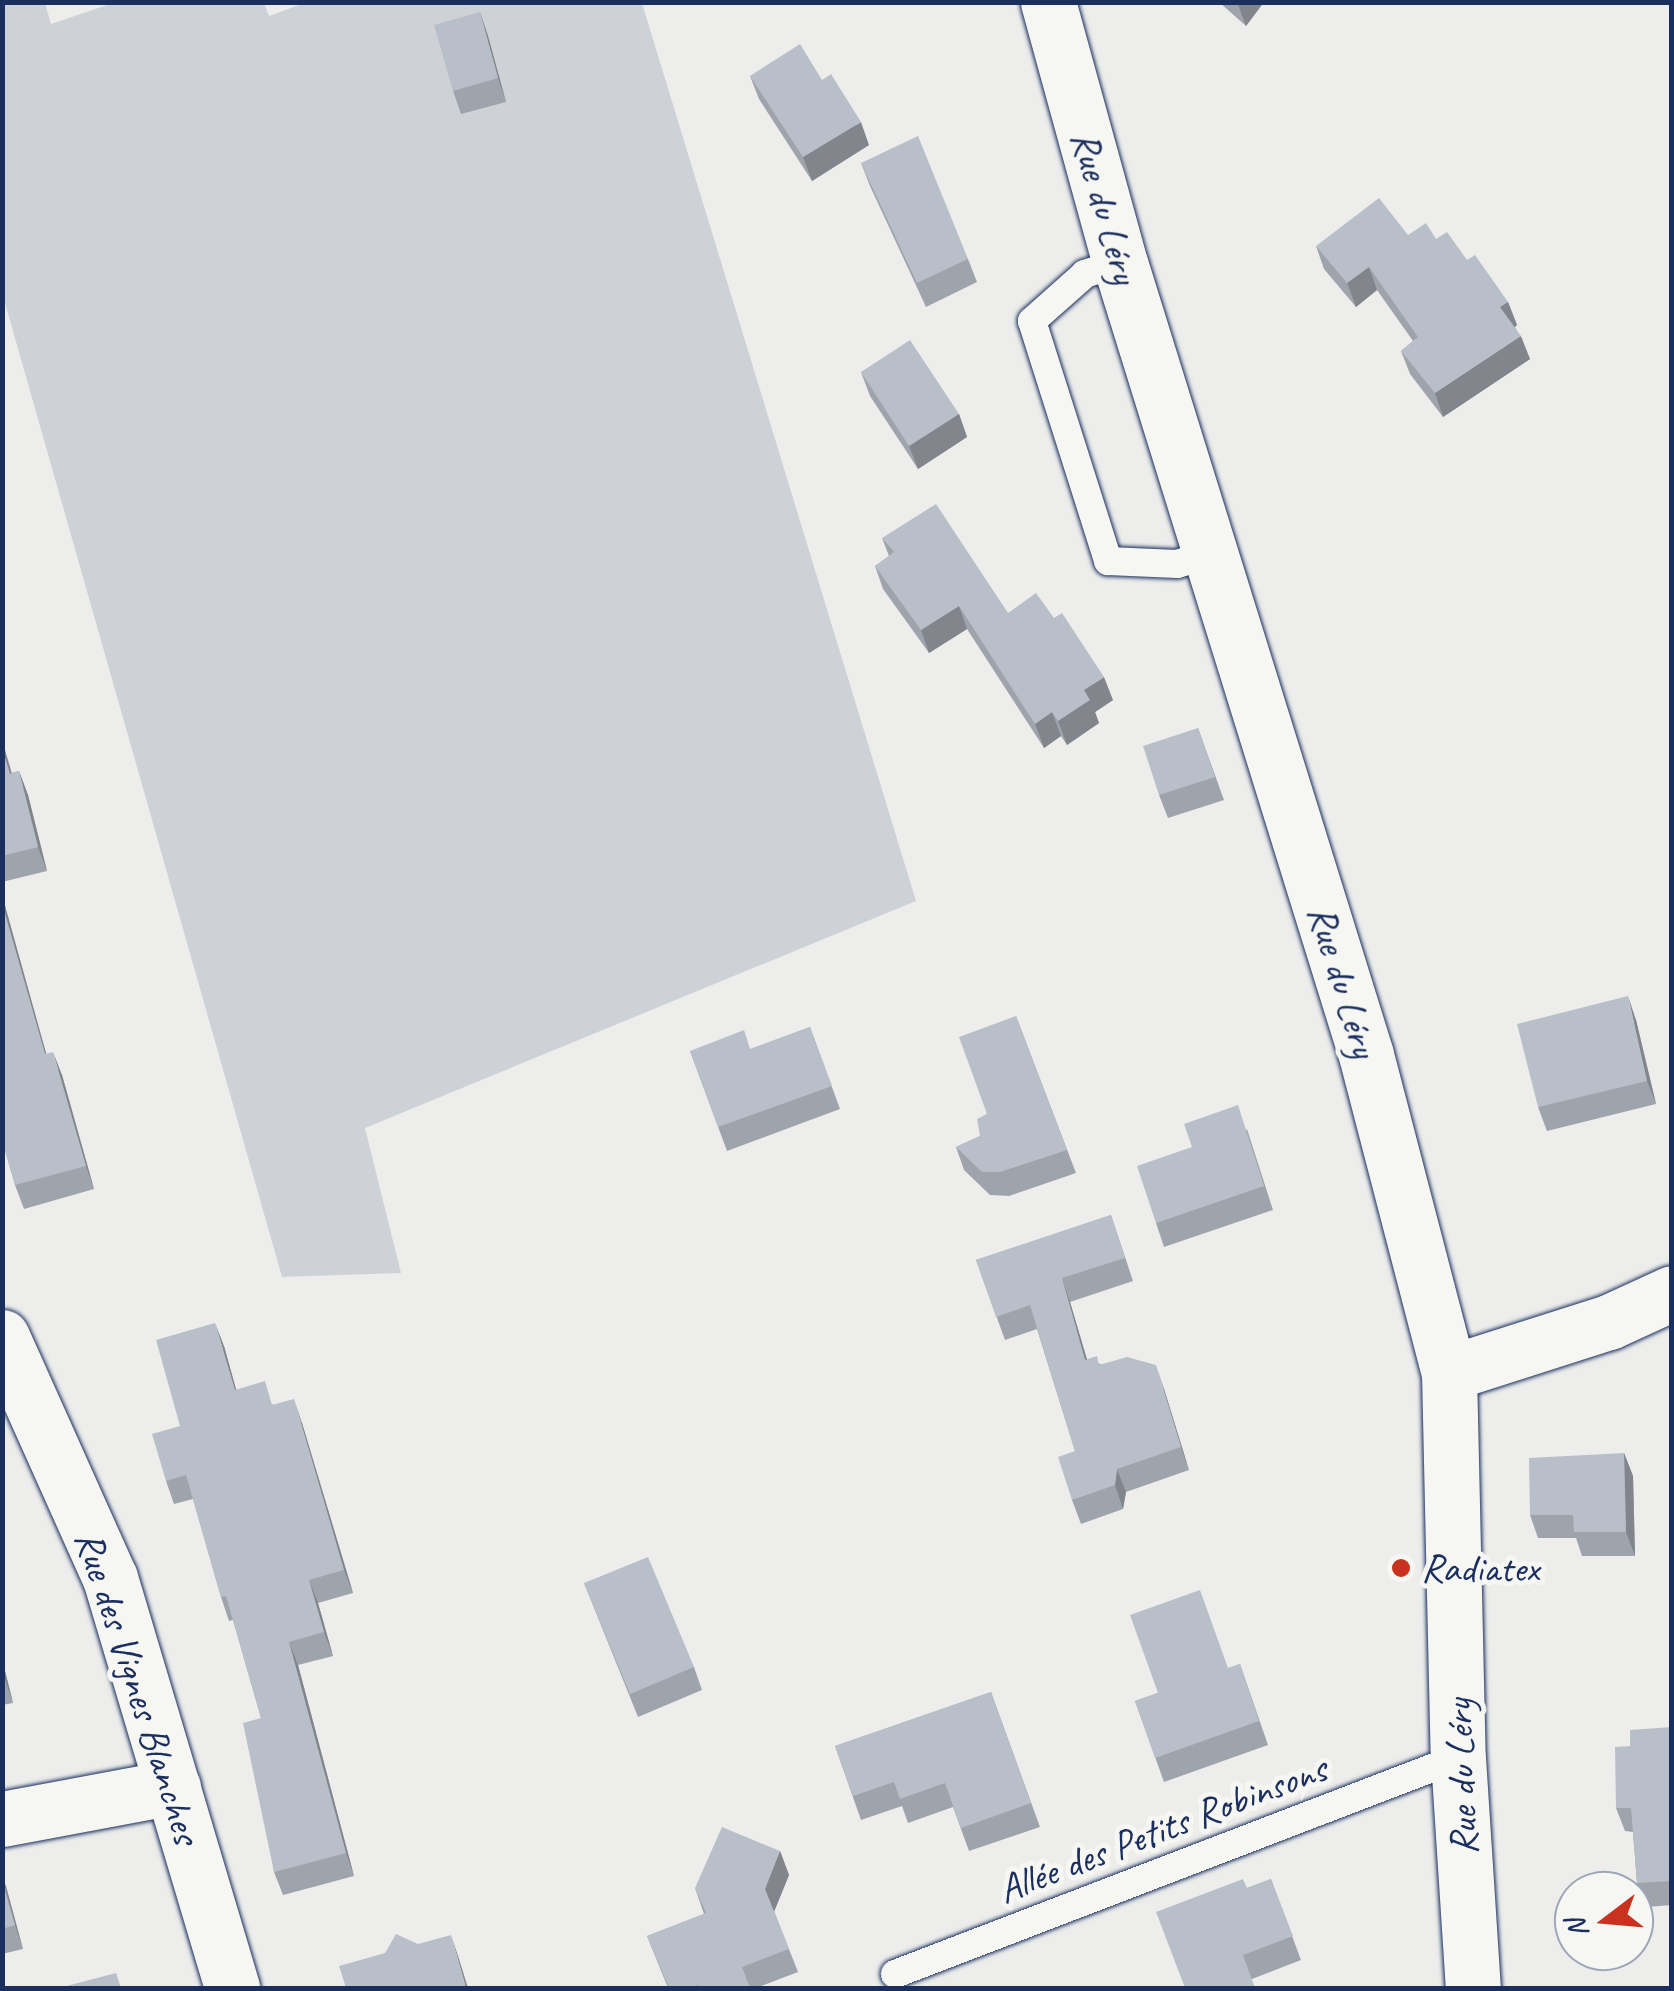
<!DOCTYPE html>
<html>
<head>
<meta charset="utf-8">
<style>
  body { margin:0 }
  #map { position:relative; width:1674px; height:1991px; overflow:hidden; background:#edeeec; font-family:Caveat,sans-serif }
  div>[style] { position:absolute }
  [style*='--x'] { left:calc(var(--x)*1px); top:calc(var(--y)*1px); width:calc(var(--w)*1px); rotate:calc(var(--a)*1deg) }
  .green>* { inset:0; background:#ced2d7 }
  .roads { filter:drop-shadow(0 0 2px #1b2f5e) drop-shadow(0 0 2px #1b2f5e) }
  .service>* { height:28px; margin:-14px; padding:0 14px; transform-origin:14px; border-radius:14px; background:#f6f6f2 }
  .minor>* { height:55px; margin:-27.5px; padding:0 27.5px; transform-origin:27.5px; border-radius:27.5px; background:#f6f6f2 }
  .wall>* { inset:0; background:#9fa4ac }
  .shaded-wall>* { inset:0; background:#82868c }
  .building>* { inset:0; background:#b9bfc8 }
  .dots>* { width:28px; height:28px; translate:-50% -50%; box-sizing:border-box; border:5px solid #f6f6f2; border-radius:50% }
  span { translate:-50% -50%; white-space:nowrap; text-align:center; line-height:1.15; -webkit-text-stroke:10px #f6f6f2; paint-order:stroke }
  .street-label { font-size:40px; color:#1b2f5e }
  .poi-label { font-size:40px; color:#1b2f5e }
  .left { translate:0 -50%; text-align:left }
  .frame { position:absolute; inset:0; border:5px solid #1b2f5e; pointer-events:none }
  .north { position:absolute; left:1554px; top:1871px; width:100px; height:100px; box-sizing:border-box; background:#f6f6f2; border:2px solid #9ea6b7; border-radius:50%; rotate:254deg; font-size:28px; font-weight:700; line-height:40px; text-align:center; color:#1b2f5e }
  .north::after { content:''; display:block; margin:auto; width:35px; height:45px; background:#c8321e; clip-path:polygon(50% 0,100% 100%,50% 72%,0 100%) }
</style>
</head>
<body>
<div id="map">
  <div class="green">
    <i style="clip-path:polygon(116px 2px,264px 3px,269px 16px,307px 2px,642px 3px,916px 901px,365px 1128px,401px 1273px,282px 1277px,3px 296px,2px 3px,45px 3px,51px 24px)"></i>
  </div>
  <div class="roads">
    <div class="service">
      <i style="--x:1120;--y:263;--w:37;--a:163"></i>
      <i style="--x:1085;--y:274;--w:71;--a:138.4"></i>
      <i style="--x:1032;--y:321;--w:252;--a:72.4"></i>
      <i style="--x:1108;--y:561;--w:69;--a:2.5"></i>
      <i style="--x:1177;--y:564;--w:34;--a:-17"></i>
      <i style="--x:895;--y:1974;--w:603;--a:-20.99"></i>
    </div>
    <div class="minor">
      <i style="--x:1048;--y:2;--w:271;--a:74.6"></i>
      <i style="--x:1120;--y:263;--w:829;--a:72.74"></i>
      <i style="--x:1366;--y:1055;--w:329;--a:75.4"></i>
      <i style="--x:1449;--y:1373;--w:385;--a:88.7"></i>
      <i style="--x:1458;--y:1758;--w:230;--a:86.3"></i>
      <i style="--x:2;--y:1337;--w:264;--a:65.9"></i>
      <i style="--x:110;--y:1578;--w:428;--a:73.4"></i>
      <i style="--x:1449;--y:1373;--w:168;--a:-17.7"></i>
      <i style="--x:1609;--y:1322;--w:69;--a:-24.7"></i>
      <i style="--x:2;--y:1819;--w:174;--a:-10.6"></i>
    </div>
  </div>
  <div class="wall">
    <i style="clip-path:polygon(1219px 2px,1264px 2px,1246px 26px)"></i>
    <i style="clip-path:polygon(480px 12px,488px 36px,506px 102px,461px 114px,453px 91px)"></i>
    <i style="clip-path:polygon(750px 76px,822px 80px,869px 145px,812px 181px,759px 99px)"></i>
    <i style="clip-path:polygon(861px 163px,968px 259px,977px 282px,926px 307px,870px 186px)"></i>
    <i style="clip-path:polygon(1408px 235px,1436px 239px,1467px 260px,1508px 302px,1517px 325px,1515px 327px,1530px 359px,1443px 417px,1410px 374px,1401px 351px,1413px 341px,1377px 290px,1356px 307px,1324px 269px,1316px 246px)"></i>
    <i style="clip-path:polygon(861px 372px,959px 414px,967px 437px,918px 469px,870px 396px)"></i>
    <i style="clip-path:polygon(882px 538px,1008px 613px,1113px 700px,1095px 712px,1099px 723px,1067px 745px,1061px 736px,1044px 748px,967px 629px,929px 653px,883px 589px,875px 566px,889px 556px)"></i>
    <i style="clip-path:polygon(1198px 728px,1224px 800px,1168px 818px,1159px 795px)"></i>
    <i style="clip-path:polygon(2px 740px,12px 773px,19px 771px,28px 795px,47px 871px,2px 882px)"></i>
    <i style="clip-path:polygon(2px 895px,46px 1054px,62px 1075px,94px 1189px,24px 1209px,15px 1185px,2px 1140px)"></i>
    <i style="clip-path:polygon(1016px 1016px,1076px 1173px,1009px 1196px,990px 1195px,964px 1170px,956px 1147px,980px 1136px)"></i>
    <i style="clip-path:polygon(1636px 1020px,1656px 1104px,1547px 1131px,1538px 1107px)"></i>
    <i style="clip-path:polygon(810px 1027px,840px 1109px,727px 1151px,690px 1051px,751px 1049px)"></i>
    <i style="clip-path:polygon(1247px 1129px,1273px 1210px,1164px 1247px,1156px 1223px)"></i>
    <i style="clip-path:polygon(1111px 1215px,1133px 1281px,1070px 1302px,1087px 1359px,1164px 1389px,1189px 1470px,1126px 1492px,1123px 1509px,1081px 1524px,1072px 1500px,1075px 1451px,1037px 1329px,1005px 1340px,976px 1260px)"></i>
    <i style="clip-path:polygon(224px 1346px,236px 1390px,274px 1405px,302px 1423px,353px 1593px,318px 1603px,333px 1656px,298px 1665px,354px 1876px,283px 1895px,274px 1872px,261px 1718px,233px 1620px,229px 1621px,221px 1597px,193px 1499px,174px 1504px,166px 1481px,180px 1426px)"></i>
    <i style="clip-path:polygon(1624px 1453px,1633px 1476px,1635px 1556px,1582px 1556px,1576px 1538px,1538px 1538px,1530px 1515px)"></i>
    <i style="clip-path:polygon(584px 1583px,694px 1667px,702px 1690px,638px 1717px)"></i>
    <i style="clip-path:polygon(2px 1659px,13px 1703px,2px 1705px)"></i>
    <i style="clip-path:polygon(1240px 1664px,1268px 1745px,1164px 1782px,1135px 1701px)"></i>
    <i style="clip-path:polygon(991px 1692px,1040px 1827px,969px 1851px,953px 1807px,908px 1823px,902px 1806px,861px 1820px,835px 1746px)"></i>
    <i style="clip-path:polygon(1672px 1727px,1672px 1905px,1646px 1907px,1637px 1883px,1633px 1832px,1625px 1831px,1616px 1808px,1630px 1746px)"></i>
    <i style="clip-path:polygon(780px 1851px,789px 1875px,774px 1911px,798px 1972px,756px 1988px,668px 1988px,647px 1936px,704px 1914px,695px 1888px)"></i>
    <i style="clip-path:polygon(2px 1876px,23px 1949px,2px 1954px)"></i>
    <i style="clip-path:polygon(1271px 1879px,1301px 1960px,1252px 1979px,1184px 1988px,1247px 1888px)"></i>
  </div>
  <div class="shaded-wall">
    <i style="clip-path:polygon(1237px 2px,1264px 2px,1246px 26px)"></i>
    <i style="clip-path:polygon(480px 12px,488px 36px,506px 102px,498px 78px)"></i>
    <i style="clip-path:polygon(861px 122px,869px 145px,812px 181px,803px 157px)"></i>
    <i style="clip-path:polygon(1369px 267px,1377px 290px,1356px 307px,1347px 283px)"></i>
    <i style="clip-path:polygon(1508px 302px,1517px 325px,1509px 331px,1500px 307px)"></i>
    <i style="clip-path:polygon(1521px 336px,1530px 359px,1443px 417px,1435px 393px)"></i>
    <i style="clip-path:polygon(959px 414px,967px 437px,918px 469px,909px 446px)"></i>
    <i style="clip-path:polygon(959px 606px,967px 629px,929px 653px,921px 630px)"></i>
    <i style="clip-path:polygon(1104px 677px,1113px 700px,1095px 712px,1099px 723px,1067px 745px,1058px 721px,1084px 690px)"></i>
    <i style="clip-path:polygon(1052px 712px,1061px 736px,1044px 748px,1035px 724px)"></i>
    <i style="clip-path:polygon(2px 740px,18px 798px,10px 774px,2px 748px)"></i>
    <i style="clip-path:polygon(19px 771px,28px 795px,47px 871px,38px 847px)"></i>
    <i style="clip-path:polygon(2px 895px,53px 1078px,45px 1054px,2px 903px)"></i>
    <i style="clip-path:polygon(1628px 996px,1636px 1020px,1656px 1104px,1647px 1081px)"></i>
    <i style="clip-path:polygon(53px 1052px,62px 1075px,94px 1189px,86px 1166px)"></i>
    <i style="clip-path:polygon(1062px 1278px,1070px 1302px,1094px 1384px,1085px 1360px)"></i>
    <i style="clip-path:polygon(215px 1323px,224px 1346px,243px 1414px,235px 1390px)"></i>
    <i style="clip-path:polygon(1156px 1365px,1164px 1389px,1189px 1470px,1181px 1447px)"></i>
    <i style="clip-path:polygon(294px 1399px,302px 1423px,353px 1593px,344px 1570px)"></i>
    <i style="clip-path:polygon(1624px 1453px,1633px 1476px,1635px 1556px,1626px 1532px)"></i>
    <i style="clip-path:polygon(1117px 1469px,1126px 1492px,1123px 1509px,1115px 1485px)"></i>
    <i style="clip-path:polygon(309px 1580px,318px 1603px,333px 1656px,324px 1632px)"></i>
    <i style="clip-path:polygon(289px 1642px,298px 1665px,354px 1876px,346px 1853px)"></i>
    <i style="clip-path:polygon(2px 1659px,13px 1703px,5px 1679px)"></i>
    <i style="clip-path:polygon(780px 1851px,789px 1875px,774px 1912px,765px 1889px)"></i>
    <i style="clip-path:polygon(2px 1876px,6px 1886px,23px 1949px,15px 1925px)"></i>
    <i style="clip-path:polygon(451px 1935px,459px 1959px,468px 1988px,466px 1988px)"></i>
  </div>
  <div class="building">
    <i style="clip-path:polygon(480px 12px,498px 78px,453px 91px,434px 25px)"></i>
    <i style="clip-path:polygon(800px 44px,822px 80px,831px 74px,861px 122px,803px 157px,750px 76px)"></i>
    <i style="clip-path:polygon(918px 136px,968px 259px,917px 283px,861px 163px)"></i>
    <i style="clip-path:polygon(1379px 198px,1408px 235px,1426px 223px,1436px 239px,1447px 232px,1467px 260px,1475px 255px,1508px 302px,1500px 307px,1521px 336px,1435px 393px,1401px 351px,1418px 337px,1369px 267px,1347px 283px,1316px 246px)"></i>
    <i style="clip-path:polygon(910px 340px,959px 414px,909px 446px,861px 372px)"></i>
    <i style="clip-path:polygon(936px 504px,1008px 613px,1036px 593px,1054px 618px,1062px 613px,1104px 677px,1084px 690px,1090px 700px,1058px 721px,1052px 712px,1035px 724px,959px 606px,921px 630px,875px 566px,894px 552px,882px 538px)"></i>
    <i style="clip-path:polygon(1198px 728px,1215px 777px,1159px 795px,1143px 746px)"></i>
    <i style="clip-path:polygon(2px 748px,10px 774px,19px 771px,38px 847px,2px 856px)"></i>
    <i style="clip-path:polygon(2px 903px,45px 1054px,53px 1052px,86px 1166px,15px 1185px,2px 1140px)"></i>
    <i style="clip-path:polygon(1628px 996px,1647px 1081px,1538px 1107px,1517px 1024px)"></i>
    <i style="clip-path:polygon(1016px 1016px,1067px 1150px,1000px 1172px,982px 1172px,956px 1147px,980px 1136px,977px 1119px,987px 1114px,959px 1037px)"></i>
    <i style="clip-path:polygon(810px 1027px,832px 1086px,718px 1127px,690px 1051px,744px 1030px,750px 1049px)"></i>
    <i style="clip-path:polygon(1238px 1105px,1264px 1186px,1156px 1223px,1137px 1166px,1192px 1147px,1184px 1124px)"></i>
    <i style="clip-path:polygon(1111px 1215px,1125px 1258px,1062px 1278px,1085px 1360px,1097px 1356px,1099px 1365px,1127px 1357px,1156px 1365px,1181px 1447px,1117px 1469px,1115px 1485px,1072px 1500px,1058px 1457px,1075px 1451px,1030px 1305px,996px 1317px,976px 1260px)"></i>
    <i style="clip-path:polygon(215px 1323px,235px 1390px,265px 1381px,272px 1405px,294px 1399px,344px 1570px,309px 1580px,324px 1632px,289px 1642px,346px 1853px,274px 1872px,243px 1723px,261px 1718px,226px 1596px,221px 1597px,186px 1475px,166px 1481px,152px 1434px,180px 1426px,156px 1340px)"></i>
    <i style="clip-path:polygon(1624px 1453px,1626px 1532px,1574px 1532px,1573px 1515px,1530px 1515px,1529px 1458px)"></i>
    <i style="clip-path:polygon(648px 1557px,694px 1667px,630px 1694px,584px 1583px)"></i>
    <i style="clip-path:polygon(1200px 1590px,1228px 1668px,1240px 1664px,1259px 1721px,1155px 1758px,1135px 1701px,1158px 1693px,1130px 1615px)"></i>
    <i style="clip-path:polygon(991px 1692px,1031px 1803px,961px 1828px,945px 1783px,900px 1799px,894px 1782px,853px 1796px,835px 1746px)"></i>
    <i style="clip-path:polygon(1672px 1727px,1672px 1881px,1637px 1883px,1631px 1808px,1616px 1808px,1615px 1747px,1630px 1746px,1630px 1730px)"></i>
    <i style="clip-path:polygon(722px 1827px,780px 1851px,765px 1889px,789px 1949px,742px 1967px,750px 1988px,699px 1988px,698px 1985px,688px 1988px,669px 1988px,647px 1936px,706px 1913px,695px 1888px)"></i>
    <i style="clip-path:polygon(1243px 1879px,1247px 1888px,1271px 1879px,1293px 1936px,1243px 1955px,1255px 1988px,1185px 1988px,1156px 1912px)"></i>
    <i style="clip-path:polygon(2px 1881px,15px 1925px,2px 1929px)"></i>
    <i style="clip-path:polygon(396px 1934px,418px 1944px,451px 1935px,466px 1988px,346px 1988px,339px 1966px,385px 1953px)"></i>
    <i style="clip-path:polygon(116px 1973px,121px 1988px,59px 1988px)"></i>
  </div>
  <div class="dots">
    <i style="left:1401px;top:1568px;background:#c8321e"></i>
  </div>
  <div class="street-label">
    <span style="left:1105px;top:207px;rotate:74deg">Rue du Léry</span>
    <span style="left:1343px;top:981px;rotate:73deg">Rue du Léry</span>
    <span style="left:138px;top:1687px;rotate:72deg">Rue des Vignes Blanches</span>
    <span style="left:1461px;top:1777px;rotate:-92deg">Rue du Léry</span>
    <span style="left:1162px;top:1829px;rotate:-21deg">Allée des Petits Robinsons</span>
  </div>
  <div class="poi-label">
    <span class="left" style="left:1421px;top:1568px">Radiatex</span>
  </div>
  <div class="frame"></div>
  <div class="north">N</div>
</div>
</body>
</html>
